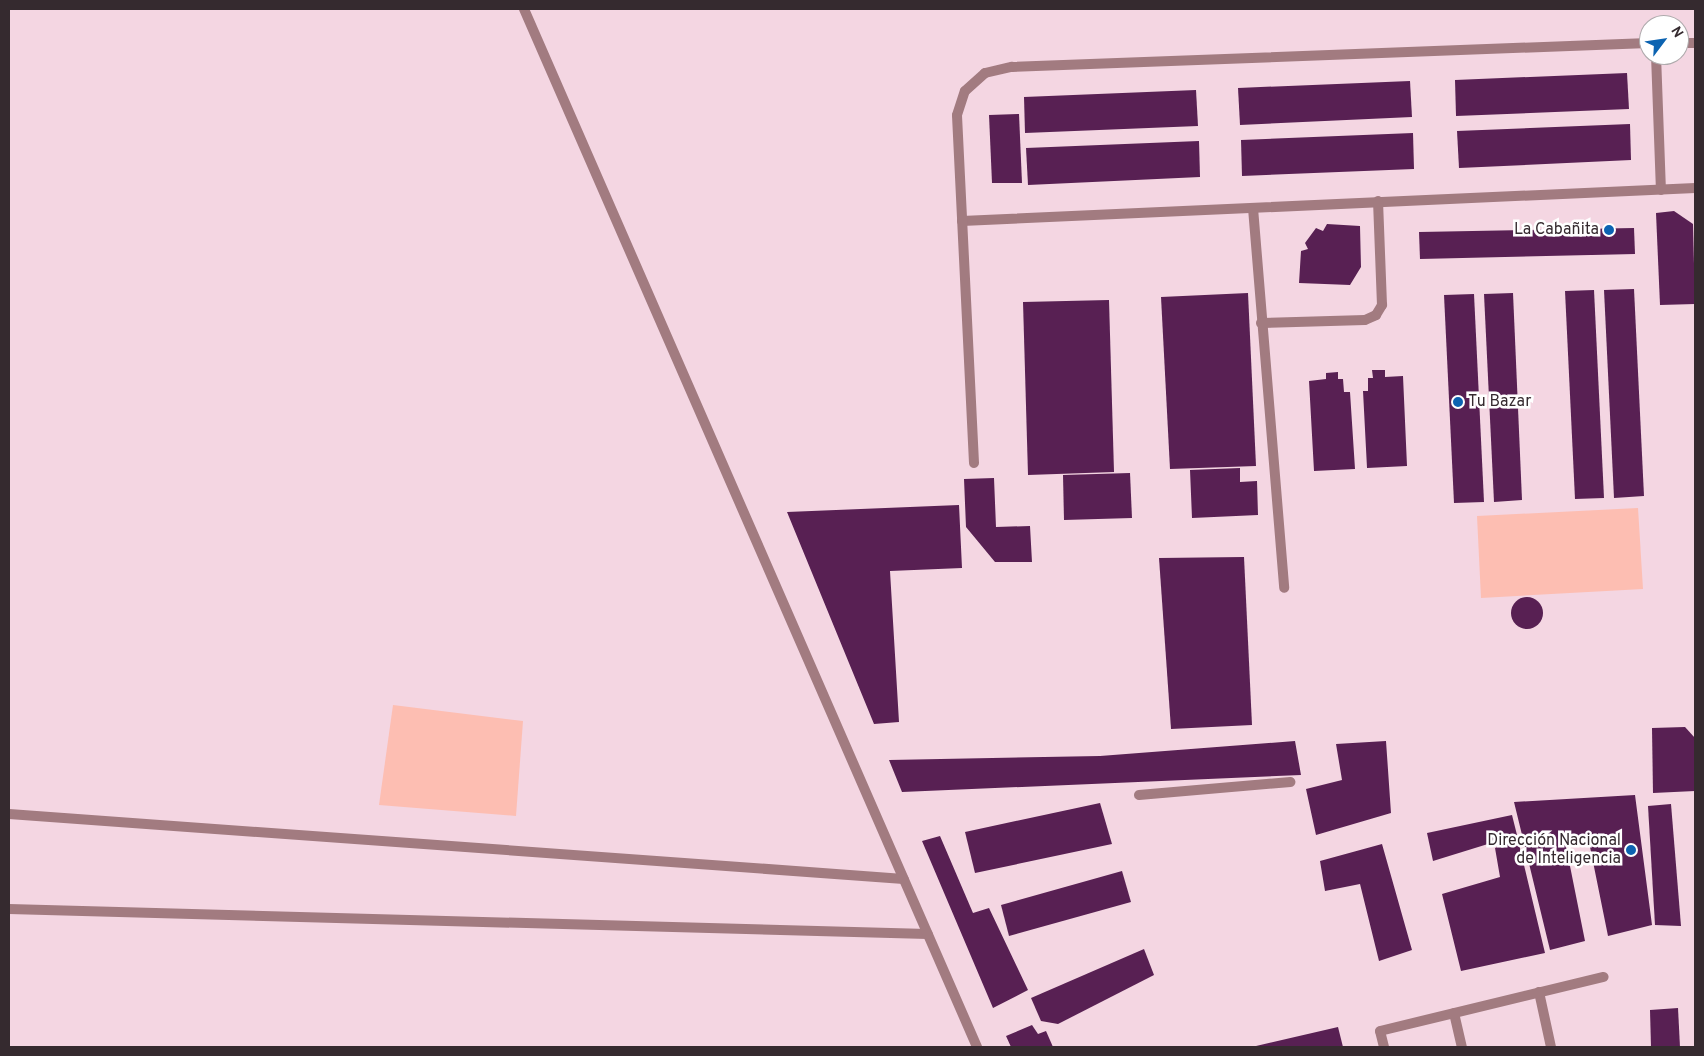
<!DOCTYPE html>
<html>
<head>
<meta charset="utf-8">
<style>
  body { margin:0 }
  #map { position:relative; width:1704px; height:1056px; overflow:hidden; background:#f4d6e2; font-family:Overpass,sans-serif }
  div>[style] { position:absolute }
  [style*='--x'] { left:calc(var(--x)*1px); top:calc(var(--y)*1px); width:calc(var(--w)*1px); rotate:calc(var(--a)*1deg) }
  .green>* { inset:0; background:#fdbeb2 }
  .building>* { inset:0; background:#582053 }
  .round { border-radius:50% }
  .lane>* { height:10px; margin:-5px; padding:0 5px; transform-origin:5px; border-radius:5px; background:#a27b80 }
  .street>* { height:10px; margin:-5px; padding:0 5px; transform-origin:5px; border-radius:5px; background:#a27b80 }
  .dots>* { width:14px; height:14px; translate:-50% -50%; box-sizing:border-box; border:2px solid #fff; border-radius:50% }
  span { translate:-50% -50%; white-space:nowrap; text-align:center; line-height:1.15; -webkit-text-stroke:5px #fff; paint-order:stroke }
  .poi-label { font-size:16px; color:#352a2f }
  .right { translate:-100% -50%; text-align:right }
  .left { translate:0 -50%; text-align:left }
  .frame { position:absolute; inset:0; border:10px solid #352a2f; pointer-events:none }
  .north { position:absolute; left:1639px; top:15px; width:50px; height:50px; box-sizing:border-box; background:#fff; border:1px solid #aeaaac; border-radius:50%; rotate:59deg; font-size:14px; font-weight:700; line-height:20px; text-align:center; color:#352a2f }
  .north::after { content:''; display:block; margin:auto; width:18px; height:22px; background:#0c63b1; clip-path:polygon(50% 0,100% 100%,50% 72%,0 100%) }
</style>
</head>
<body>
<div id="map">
  <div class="green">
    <i style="clip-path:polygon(1638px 508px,1643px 589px,1481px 598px,1477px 516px)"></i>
    <i style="clip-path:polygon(393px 705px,523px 721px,516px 816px,379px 805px)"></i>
  </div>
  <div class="building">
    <i style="clip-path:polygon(1627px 73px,1629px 109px,1456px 116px,1455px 80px)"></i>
    <i style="clip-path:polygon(1410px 81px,1412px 117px,1240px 125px,1238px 88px)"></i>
    <i style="clip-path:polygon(1196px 90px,1198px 126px,1025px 133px,1024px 97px)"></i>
    <i style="clip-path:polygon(1019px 114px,1022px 183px,992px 183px,989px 115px)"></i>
    <i style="clip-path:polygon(1630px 124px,1631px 160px,1459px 168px,1457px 131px)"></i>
    <i style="clip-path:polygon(1413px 133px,1414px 169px,1242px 176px,1241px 140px)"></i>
    <i style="clip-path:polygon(1199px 141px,1200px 177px,1028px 185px,1026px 148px)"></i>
    <i style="clip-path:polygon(1674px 211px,1693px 224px,1695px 304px,1660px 305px,1656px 213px)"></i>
    <i style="clip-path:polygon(1327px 224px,1360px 226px,1361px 267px,1350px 285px,1299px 283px,1301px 251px,1308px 249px,1305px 243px,1316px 228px,1323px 231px)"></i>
    <i style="clip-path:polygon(1634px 228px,1635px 254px,1420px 259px,1419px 232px)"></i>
    <i style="clip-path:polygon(1634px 289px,1644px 496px,1614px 498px,1604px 290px)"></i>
    <i style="clip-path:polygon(1594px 290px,1604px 498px,1575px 499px,1565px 291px)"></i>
    <i style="clip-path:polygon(1248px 293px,1256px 466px,1170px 469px,1161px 297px)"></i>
    <i style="clip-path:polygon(1513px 293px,1522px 500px,1494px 502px,1484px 294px)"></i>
    <i style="clip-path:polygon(1474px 294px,1484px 502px,1454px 503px,1444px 295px)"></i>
    <i style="clip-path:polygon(1109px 300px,1114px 472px,1028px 475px,1023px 302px)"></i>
    <i style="clip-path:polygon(1372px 370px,1385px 370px,1385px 377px,1403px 376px,1407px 466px,1367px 468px,1363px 391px,1368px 391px,1368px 378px,1373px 378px)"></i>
    <i style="clip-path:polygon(1338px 372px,1338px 379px,1343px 379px,1344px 392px,1350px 392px,1355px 469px,1314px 471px,1309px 381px,1326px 379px,1326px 373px)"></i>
    <i style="clip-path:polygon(1240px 468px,1240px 482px,1257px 481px,1258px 515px,1192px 518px,1190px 470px)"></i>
    <i style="clip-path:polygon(1130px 473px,1132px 518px,1064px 520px,1063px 475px)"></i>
    <i style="clip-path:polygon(994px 478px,996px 527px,1030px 526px,1032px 562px,995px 562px,966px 527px,964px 479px)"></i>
    <i style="clip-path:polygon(959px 505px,962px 568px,890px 571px,899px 722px,874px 724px,787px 512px)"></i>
    <i style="clip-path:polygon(1244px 557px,1252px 725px,1171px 729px,1159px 558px)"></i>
    <i class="round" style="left:1511px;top:597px;width:32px;height:32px"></i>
    <i style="clip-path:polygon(1685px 727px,1695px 738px,1695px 791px,1653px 793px,1652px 728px)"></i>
    <i style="clip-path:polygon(1295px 741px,1301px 775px,902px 792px,889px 760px,1100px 756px)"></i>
    <i style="clip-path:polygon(1386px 741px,1391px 813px,1316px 835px,1306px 789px,1342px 780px,1336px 744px)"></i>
    <i style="clip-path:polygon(1635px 795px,1652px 925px,1608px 936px,1589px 842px,1566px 846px,1585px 941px,1550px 950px,1514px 802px)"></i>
    <i style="clip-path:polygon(1100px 803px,1112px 844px,975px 873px,965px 832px)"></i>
    <i style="clip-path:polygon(1671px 804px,1681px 926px,1655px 925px,1648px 806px)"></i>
    <i style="clip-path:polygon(1512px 815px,1517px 835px,1433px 861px,1427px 833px)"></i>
    <i style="clip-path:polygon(940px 836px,973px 913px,989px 908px,1028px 990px,993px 1008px,922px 841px)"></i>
    <i style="clip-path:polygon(1518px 840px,1545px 953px,1461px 971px,1442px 894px,1500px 877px,1495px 848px)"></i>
    <i style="clip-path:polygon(1382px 844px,1412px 950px,1379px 961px,1360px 884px,1325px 891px,1320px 861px)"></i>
    <i style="clip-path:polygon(1122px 871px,1131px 902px,1009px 936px,1001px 905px)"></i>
    <i style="clip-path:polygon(1144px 949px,1154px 975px,1058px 1024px,1041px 1021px,1031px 998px)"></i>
    <i style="clip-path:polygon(1678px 1008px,1680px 1047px,1651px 1047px,1650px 1010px)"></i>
    <i style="clip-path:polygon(1032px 1025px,1038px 1034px,1046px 1031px,1053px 1047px,1011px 1047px,1006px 1036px)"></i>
    <i style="clip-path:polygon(1338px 1027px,1343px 1047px,1256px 1046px)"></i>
  </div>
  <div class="lane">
    <i style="--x:1679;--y:43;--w:16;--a:0"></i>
    <i style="--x:1656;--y:55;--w:135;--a:87.9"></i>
    <i style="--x:1253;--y:208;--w:381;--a:85.3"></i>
    <i style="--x:962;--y:221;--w:734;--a:-2.58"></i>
    <i style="--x:1261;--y:323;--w:104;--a:-1.7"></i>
    <i style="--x:1365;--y:320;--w:12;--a:-24"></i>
    <i style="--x:1376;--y:315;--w:12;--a:-59"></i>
    <i style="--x:1382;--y:305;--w:104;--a:-92.2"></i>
    <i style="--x:974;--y:463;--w:348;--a:-92.8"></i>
    <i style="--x:957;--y:115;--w:25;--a:-72"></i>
    <i style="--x:965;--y:91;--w:27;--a:-42"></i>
    <i style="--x:985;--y:73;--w:28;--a:-13"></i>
    <i style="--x:1012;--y:67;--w:637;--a:-2.16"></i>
    <i style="--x:1139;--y:795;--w:152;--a:-4.9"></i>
    <i style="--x:9;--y:814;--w:897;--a:4.15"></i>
    <i style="--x:9;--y:909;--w:919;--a:1.56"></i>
    <i style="--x:1539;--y:992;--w:56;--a:77.7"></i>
    <i style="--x:1454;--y:1013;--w:35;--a:77"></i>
    <i style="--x:1384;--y:1047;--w:16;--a:-104"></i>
    <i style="--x:1380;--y:1031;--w:230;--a:-13.6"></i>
  </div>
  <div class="street">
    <i style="--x:524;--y:9;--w:1133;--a:66.42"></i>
  </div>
  <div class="dots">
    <i style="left:1609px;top:230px;background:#0c63b1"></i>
    <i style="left:1458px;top:402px;background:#0c63b1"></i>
    <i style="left:1631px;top:850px;background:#0c63b1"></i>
  </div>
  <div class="poi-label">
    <span class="right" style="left:1599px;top:230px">La Cabañita</span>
    <span class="left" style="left:1468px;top:402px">Tu Bazar</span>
    <span class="right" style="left:1621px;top:850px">Dirección Nacional<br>de Inteligencia</span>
  </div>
  <div class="frame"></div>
  <div class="north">N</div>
</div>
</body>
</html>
